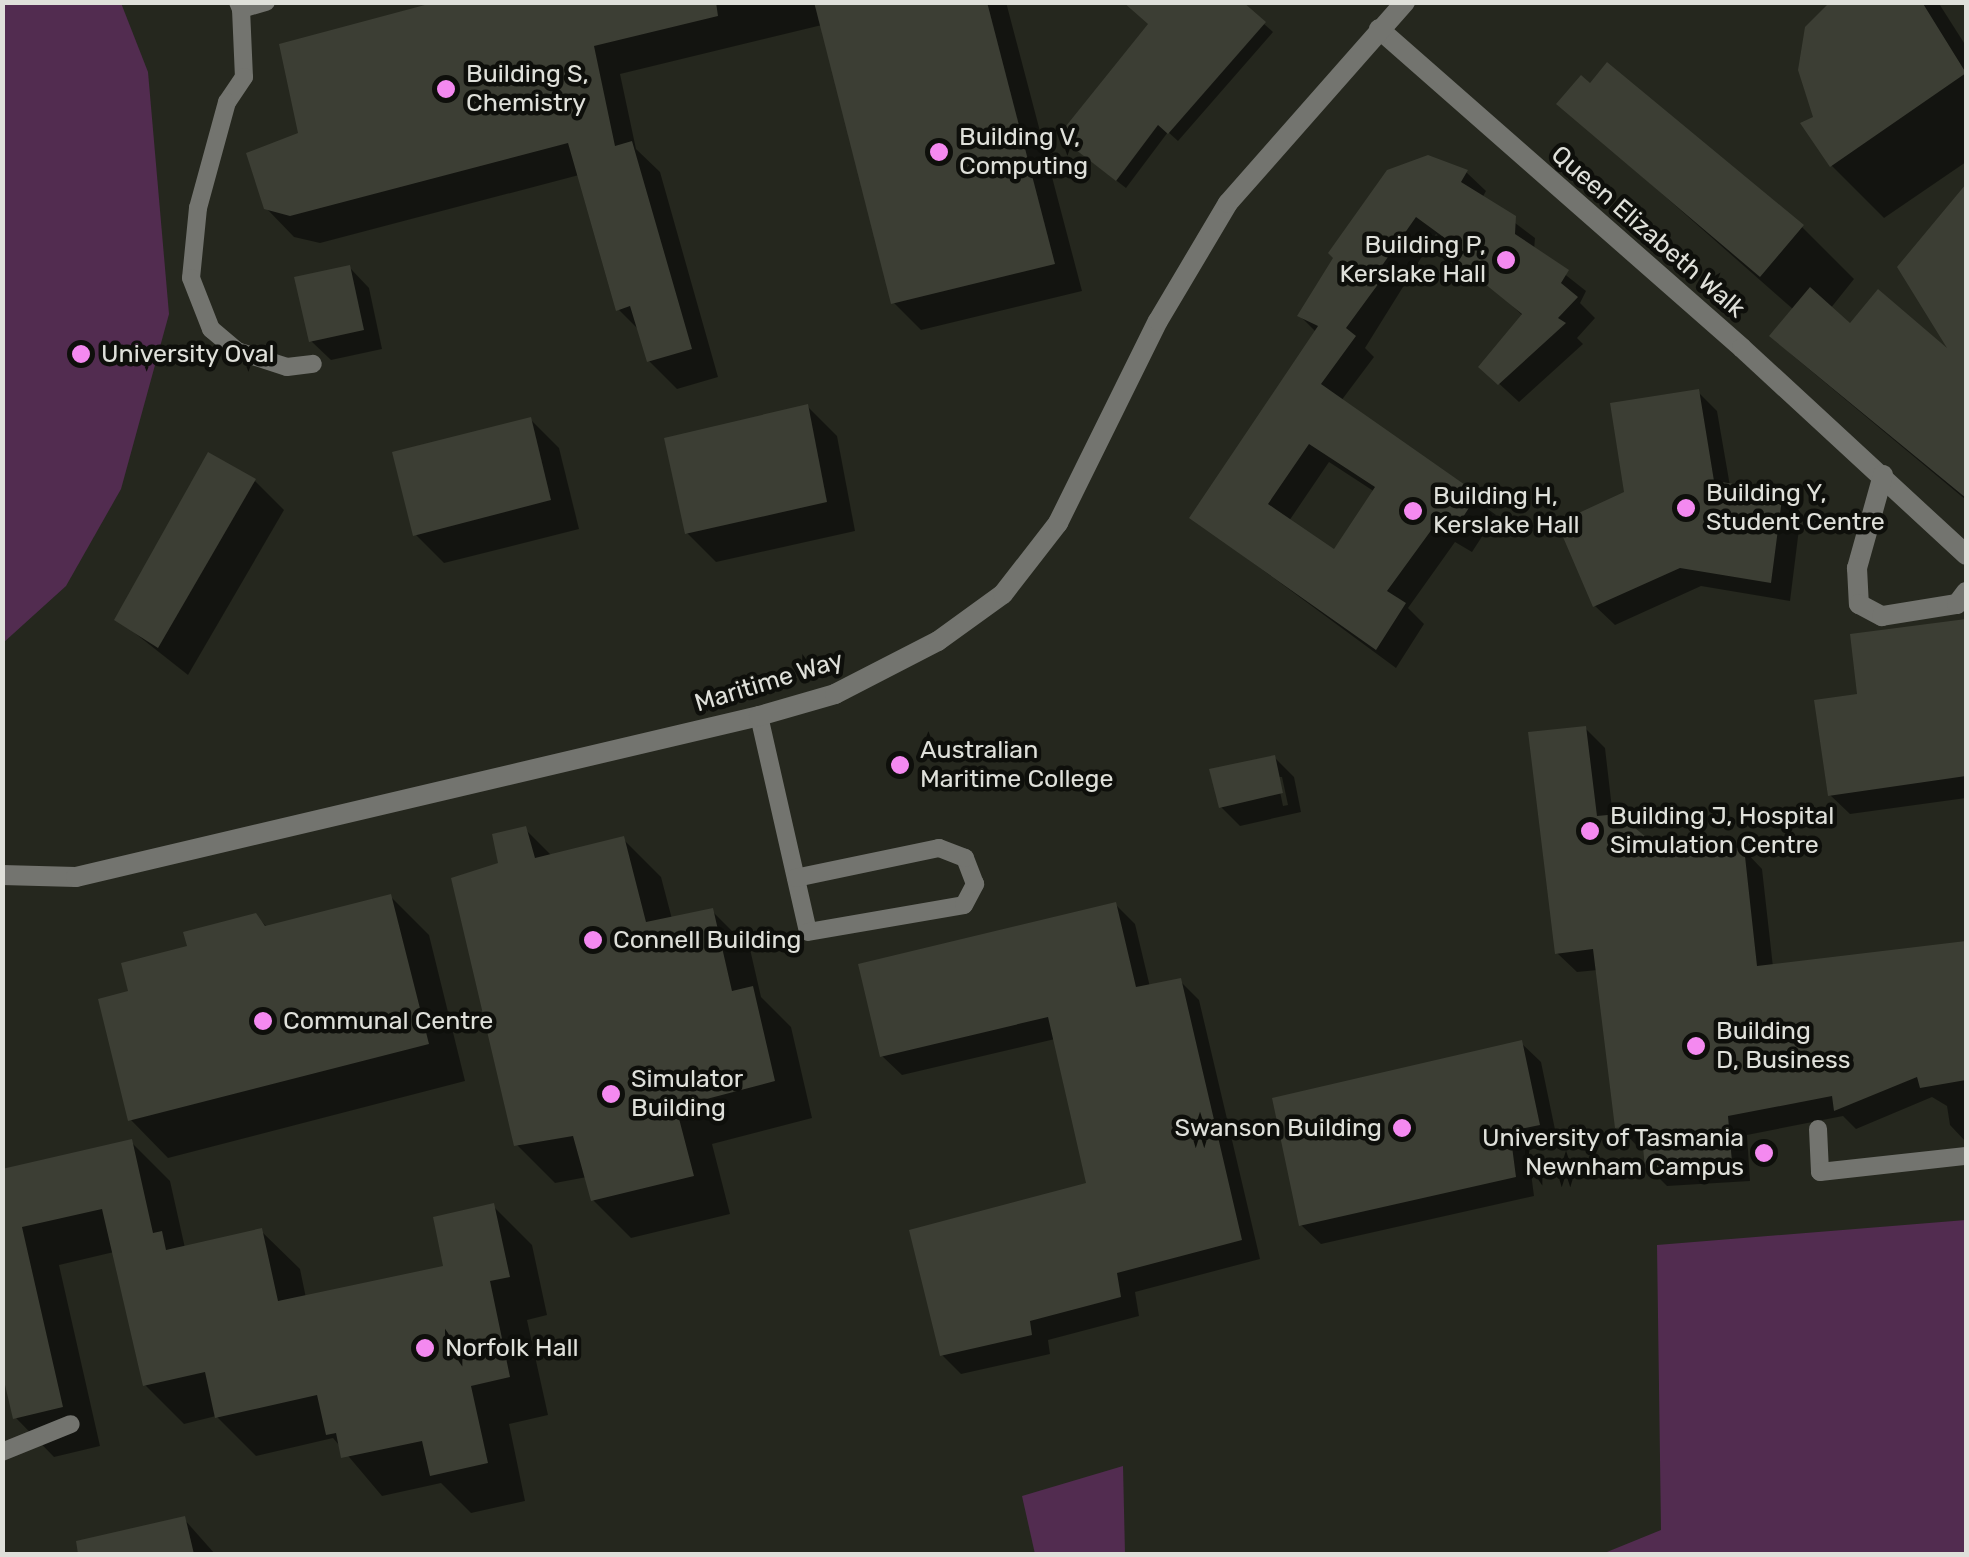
<!DOCTYPE html>
<html>
<head>
<meta charset="utf-8">
<style>
  body { margin:0 }
  #map { position:relative; width:1969px; height:1557px; overflow:hidden; background:#25271e; font-family:Rubik,sans-serif }
  div>[style] { position:absolute }
  [style*='--x'] { left:calc(var(--x)*1px); top:calc(var(--y)*1px); width:calc(var(--w)*1px); rotate:calc(var(--a)*1deg) }
  .green>* { inset:0; background:#522c50 }
  .shadow>* { inset:0; background:#0007 }
  .building>* { inset:0; background:#3c3e34 }
  .service>* { height:18px; margin:-9px; padding:0 9px; transform-origin:9px; border-radius:9px; background:#73746f }
  .pedestrian>* { height:20px; margin:-10px; padding:0 10px; transform-origin:10px; border-radius:10px; background:#73746f }
  .minor>* { height:20px; margin:-10px; padding:0 10px; transform-origin:10px; border-radius:10px; background:#73746f }
  .dots>* { width:28px; height:28px; translate:-50% -50%; box-sizing:border-box; border:5px solid #0e0f0b; border-radius:50% }
  span { translate:-50% -50%; white-space:nowrap; text-align:center; line-height:1.15; -webkit-text-stroke:9px #0e0f0b; paint-order:stroke }
  .poi-label { font-size:25px; color:#dfe0da }
  .left { translate:0 -50%; text-align:left }
  .right { translate:-100% -50%; text-align:right }
  .street-label { font-size:25px; color:#dfe0da }
  .frame { position:absolute; inset:0; border:5px solid #dfe0da; pointer-events:none }
</style>
</head>
<body>
<div id="map">
  <div class="green">
    <i style="clip-path:polygon(2px 3px,121px 3px,148px 72px,169px 314px,121px 489px,66px 586px,3px 643px)"></i>
    <i style="clip-path:polygon(1966px 1220px,1966px 1554px,1602px 1554px,1661px 1530px,1657px 1245px)"></i>
    <i style="clip-path:polygon(1123px 1466px,1125px 1554px,1035px 1554px,1022px 1496px)"></i>
  </div>
  <div class="shadow">
    <i style="clip-path:polygon(446px 2px,1006px 2px,1082px 291px,921px 330px,893px 302px,822px 25px,620px 74px,636px 149px,660px 172px,718px 377px,677px 389px,649px 361px,640px 331px,618px 309px,579px 175px,320px 243px,294px 237px,266px 208px,301px 135px)"></i>
    <i style="clip-path:polygon(1834px 2px,1938px 2px,1966px 46px,1966px 162px,1884px 218px,1832px 166px,1816px 118px)"></i>
    <i style="clip-path:polygon(1264px 24px,1273px 32px,1178px 141px,1168px 132px,1126px 188px,1070px 145px)"></i>
    <i style="clip-path:polygon(1560px 104px,1802px 227px,1854px 279px,1830px 309px,1850px 326px,1955px 357px,1900px 267px,1966px 188px,1966px 500px,1792px 355px,1772px 336px,1794px 310px)"></i>
    <i style="clip-path:polygon(evenodd,1466px 172px,1486px 191px,1482px 198px,1535px 238px,1534px 250px,1586px 291px,1580px 303px,1595px 318px,1577px 338px,1583px 344px,1519px 402px,1481px 367px,1523px 316px,1436px 234px,1365px 348px,1374px 357px,1341px 401px,1496px 515px,1472px 552px,1455px 542px,1408px 608px,1424px 624px,1396px 668px,1192px 518px,1317px 333px,1300px 316px,1466px 172px,1329px 462px,1375px 492px,1335px 553px,1289px 521px,1329px 462px)"></i>
    <i style="clip-path:polygon(350px 268px,369px 288px,382px 349px,331px 360px,311px 341px)"></i>
    <i style="clip-path:polygon(1698px 392px,1717px 411px,1730px 486px,1782px 493px,1801px 513px,1790px 601px,1701px 586px,1615px 625px,1595px 606px,1627px 494px)"></i>
    <i style="clip-path:polygon(808px 407px,837px 436px,855px 531px,716px 562px,687px 533px)"></i>
    <i style="clip-path:polygon(530px 419px,559px 448px,579px 529px,444px 563px,415px 534px)"></i>
    <i style="clip-path:polygon(255px 481px,284px 510px,188px 675px,117px 619px)"></i>
    <i style="clip-path:polygon(1966px 621px,1966px 798px,1850px 814px,1830px 795px,1860px 696px,1852px 637px)"></i>
    <i style="clip-path:polygon(1585px 728px,1605px 748px,1613px 817px,1668px 858px,1743px 849px,1762px 869px,1773px 967px,1966px 944px,1966px 1142px,1950px 1125px,1947px 1106px,1932px 1097px,1856px 1129px,1843px 1116px,1747px 1135px,1750px 1181px,1667px 1186px,1648px 1167px,1646px 1145px,1637px 1146px,1618px 1126px,1598px 970px,1577px 972px,1557px 953px)"></i>
    <i style="clip-path:polygon(evenodd,1274px 757px,1294px 777px,1301px 812px,1240px 826px,1221px 807px,1274px 757px,1277px 777px,1282px 777px,1288px 805px,1283px 806px,1277px 777px)"></i>
    <i style="clip-path:polygon(525px 829px,552px 856px,623px 839px,661px 877px,672px 919px,712px 911px,750px 949px,761px 997px,791px 1027px,812px 1118px,712px 1144px,730px 1214px,631px 1238px,593px 1200px,587px 1177px,555px 1183px,517px 1145px,501px 865px)"></i>
    <i style="clip-path:polygon(391px 897px,429px 935px,465px 1081px,168px 1158px,131px 1120px,131px 993px,190px 948px,256px 916px,268px 928px)"></i>
    <i style="clip-path:polygon(1116px 905px,1135px 924px,1150px 987px,1180px 981px,1199px 1000px,1260px 1259px,1135px 1292px,1139px 1316px,1048px 1340px,1050px 1354px,961px 1374px,942px 1355px,1089px 1185px,1055px 1039px,902px 1075px,882px 1056px)"></i>
    <i style="clip-path:polygon(1521px 1043px,1541px 1062px,1558px 1144px,1528px 1150px,1534px 1196px,1321px 1244px,1301px 1225px)"></i>
    <i style="clip-path:polygon(131px 1142px,170px 1181px,185px 1248px,261px 1231px,300px 1269px,306px 1298px,446px 1268px,493px 1206px,532px 1245px,547px 1315px,527px 1320px,548px 1415px,509px 1424px,525px 1501px,471px 1513px,441px 1483px,382px 1496px,333px 1438px,256px 1456px,216px 1416px,184px 1424px,145px 1385px,114px 1252px,59px 1265px,100px 1446px,54px 1457px,16px 1418px,2px 1172px)"></i>
    <i style="clip-path:polygon(184px 1519px,215px 1554px,98px 1554px,95px 1539px)"></i>
  </div>
  <div class="building">
    <i style="clip-path:polygon(436px 2px,716px 2px,718px 16px,594px 46px,615px 146px,632px 141px,692px 349px,647px 362px,630px 306px,616px 311px,568px 143px,290px 216px,264px 209px,246px 153px,298px 133px,279px 44px)"></i>
    <i style="clip-path:polygon(814px 2px,987px 2px,1055px 264px,891px 304px)"></i>
    <i style="clip-path:polygon(1123px 2px,1243px 2px,1266px 22px,1168px 134px,1158px 125px,1116px 181px,1058px 136px,1148px 24px)"></i>
    <i style="clip-path:polygon(1830px 2px,1922px 2px,1966px 73px,1830px 167px,1800px 123px,1813px 117px,1798px 70px,1805px 27px)"></i>
    <i style="clip-path:polygon(1607px 62px,1804px 225px,1760px 277px,1556px 104px,1581px 75px,1590px 83px)"></i>
    <i style="clip-path:polygon(evenodd,1428px 155px,1468px 170px,1461px 182px,1516px 216px,1515px 234px,1569px 270px,1561px 283px,1578px 297px,1558px 318px,1566px 323px,1498px 385px,1478px 367px,1522px 314px,1458px 262px,1464px 252px,1416px 217px,1381px 267px,1387px 272px,1346px 328px,1356px 336px,1321px 384px,1478px 494px,1452px 534px,1435px 525px,1387px 591px,1406px 603px,1376px 650px,1189px 518px,1318px 326px,1297px 316px,1333px 258px,1328px 253px,1387px 170px,1428px 155px,1309px 444px,1375px 487px,1334px 549px,1268px 504px,1309px 444px)"></i>
    <i style="clip-path:polygon(1966px 184px,1966px 498px,1769px 336px,1810px 287px,1850px 323px,1878px 289px,1947px 348px,1897px 267px)"></i>
    <i style="clip-path:polygon(350px 265px,364px 330px,309px 342px,294px 277px)"></i>
    <i style="clip-path:polygon(1699px 389px,1714px 481px,1783px 491px,1771px 583px,1680px 568px,1593px 607px,1557px 523px,1624px 492px,1610px 403px)"></i>
    <i style="clip-path:polygon(808px 404px,827px 502px,685px 534px,664px 438px)"></i>
    <i style="clip-path:polygon(531px 417px,551px 500px,413px 536px,392px 452px)"></i>
    <i style="clip-path:polygon(208px 452px,256px 479px,158px 648px,114px 620px)"></i>
    <i style="clip-path:polygon(1966px 619px,1966px 776px,1828px 796px,1814px 700px,1857px 694px,1850px 634px)"></i>
    <i style="clip-path:polygon(1586px 726px,1597px 816px,1618px 814px,1669px 856px,1744px 847px,1757px 966px,1966px 941px,1966px 1080px,1920px 1088px,1917px 1077px,1834px 1111px,1832px 1096px,1728px 1116px,1732px 1162px,1645px 1168px,1641px 1126px,1615px 1128px,1593px 949px,1555px 954px,1528px 732px)"></i>
    <i style="clip-path:polygon(1275px 755px,1283px 793px,1219px 808px,1209px 769px)"></i>
    <i style="clip-path:polygon(526px 826px,535px 858px,624px 836px,646px 922px,713px 908px,732px 991px,753px 986px,775px 1081px,676px 1107px,694px 1176px,591px 1201px,573px 1136px,514px 1146px,451px 878px,498px 863px,492px 834px)"></i>
    <i style="clip-path:polygon(391px 894px,429px 1044px,128px 1121px,98px 999px,128px 991px,121px 963px,187px 946px,183px 932px,256px 913px,265px 926px)"></i>
    <i style="clip-path:polygon(1116px 902px,1136px 987px,1181px 978px,1242px 1240px,1117px 1273px,1121px 1297px,1030px 1321px,1032px 1335px,940px 1356px,909px 1230px,1086px 1183px,1048px 1017px,880px 1057px,858px 964px)"></i>
    <i style="clip-path:polygon(1522px 1040px,1540px 1125px,1510px 1131px,1516px 1177px,1299px 1226px,1272px 1098px)"></i>
    <i style="clip-path:polygon(132px 1139px,153px 1233px,162px 1231px,166px 1250px,262px 1228px,278px 1301px,443px 1266px,433px 1217px,494px 1203px,510px 1277px,490px 1281px,510px 1377px,471px 1386px,488px 1463px,430px 1476px,422px 1441px,341px 1458px,336px 1433px,326px 1435px,317px 1395px,215px 1418px,205px 1372px,143px 1386px,102px 1209px,22px 1227px,63px 1407px,13px 1419px,2px 1372px,2px 1169px)"></i>
    <i style="clip-path:polygon(185px 1516px,194px 1554px,78px 1554px,76px 1541px)"></i>
  </div>
  <div class="service">
    <i style="--x:238;--y:2;--w:8;--a:67"></i>
    <i style="--x:241;--y:9;--w:26;--a:-16"></i>
    <i style="--x:241;--y:9;--w:68;--a:87.5"></i>
    <i style="--x:244;--y:77;--w:30;--a:124"></i>
    <i style="--x:227;--y:102;--w:110;--a:105.3"></i>
    <i style="--x:198;--y:208;--w:70;--a:95.7"></i>
    <i style="--x:191;--y:278;--w:55;--a:68.6"></i>
    <i style="--x:211;--y:329;--w:34;--a:40"></i>
    <i style="--x:237;--y:351;--w:52;--a:17.7"></i>
    <i style="--x:287;--y:367;--w:26;--a:-7"></i>
    <i style="--x:759;--y:716;--w:221;--a:77.2"></i>
    <i style="--x:808;--y:932;--w:158;--a:-9.8"></i>
    <i style="--x:964;--y:905;--w:24;--a:-62"></i>
    <i style="--x:975;--y:884;--w:28;--a:-111"></i>
    <i style="--x:965;--y:858;--w:28;--a:-159"></i>
    <i style="--x:939;--y:848;--w:146;--a:168.2"></i>
    <i style="--x:1818;--y:1129;--w:43;--a:87.3"></i>
    <i style="--x:1820;--y:1172;--w:147;--a:-6.3"></i>
    <i style="--x:2;--y:1452;--w:74;--a:-22.1"></i>
  </div>
  <div class="pedestrian">
    <i style="--x:1379;--y:29;--w:483;--a:41.3"></i>
    <i style="--x:1742;--y:348;--w:305;--a:42.7"></i>
    <i style="--x:1883;--y:475;--w:97;--a:105.6"></i>
    <i style="--x:1857;--y:568;--w:36;--a:87"></i>
    <i style="--x:1859;--y:604;--w:26;--a:28"></i>
    <i style="--x:1882;--y:616;--w:76;--a:-9.1"></i>
    <i style="--x:1957;--y:604;--w:15;--a:-53"></i>
  </div>
  <div class="minor">
    <i style="--x:2;--y:875;--w:74;--a:1.5"></i>
    <i style="--x:76;--y:877;--w:702;--a:-13.26"></i>
    <i style="--x:759;--y:716;--w:79;--a:-16.1"></i>
    <i style="--x:835;--y:694;--w:116;--a:-27.2"></i>
    <i style="--x:938;--y:641;--w:80;--a:-35.9"></i>
    <i style="--x:1003;--y:594;--w:90;--a:-52.2"></i>
    <i style="--x:1058;--y:523;--w:225;--a:-63.7"></i>
    <i style="--x:1158;--y:321;--w:137;--a:-59.3"></i>
    <i style="--x:1228;--y:203;--w:268;--a:-48.6"></i>
  </div>
  <div class="dots">
    <i style="left:446px;top:89px;background:#f489f0"></i>
    <i style="left:939px;top:152px;background:#f489f0"></i>
    <i style="left:1506px;top:260px;background:#f489f0"></i>
    <i style="left:81px;top:354px;background:#f489f0"></i>
    <i style="left:1686px;top:508px;background:#f489f0"></i>
    <i style="left:1413px;top:511px;background:#f489f0"></i>
    <i style="left:900px;top:765px;background:#f489f0"></i>
    <i style="left:1590px;top:831px;background:#f489f0"></i>
    <i style="left:593px;top:940px;background:#f489f0"></i>
    <i style="left:263px;top:1021px;background:#f489f0"></i>
    <i style="left:1696px;top:1046px;background:#f489f0"></i>
    <i style="left:611px;top:1094px;background:#f489f0"></i>
    <i style="left:1402px;top:1128px;background:#f489f0"></i>
    <i style="left:1764px;top:1153px;background:#f489f0"></i>
    <i style="left:425px;top:1348px;background:#f489f0"></i>
  </div>
  <div class="poi-label">
    <span class="left" style="left:466px;top:89px">Building S,<br>Chemistry</span>
    <span class="left" style="left:959px;top:152px">Building V,<br>Computing</span>
    <span class="right" style="left:1486px;top:260px">Building P,<br>Kerslake Hall</span>
    <span class="left" style="left:101px;top:354px">University Oval</span>
    <span class="left" style="left:1706px;top:508px">Building Y,<br>Student Centre</span>
    <span class="left" style="left:1433px;top:511px">Building H,<br>Kerslake Hall</span>
    <span class="left" style="left:920px;top:765px">Australian<br>Maritime College</span>
    <span class="left" style="left:1610px;top:831px">Building J, Hospital<br>Simulation Centre</span>
    <span class="left" style="left:613px;top:940px">Connell Building</span>
    <span class="left" style="left:283px;top:1021px">Communal Centre</span>
    <span class="left" style="left:1716px;top:1046px">Building<br>D, Business</span>
    <span class="left" style="left:631px;top:1094px">Simulator<br>Building</span>
    <span class="right" style="left:1382px;top:1128px">Swanson Building</span>
    <span class="right" style="left:1744px;top:1153px">University of Tasmania<br>Newnham Campus</span>
    <span class="left" style="left:445px;top:1348px">Norfolk Hall</span>
  </div>
  <div class="street-label">
    <span style="left:1648px;top:232px;rotate:41deg">Queen Elizabeth Walk</span>
    <span style="left:769px;top:682px;rotate:-17deg">Maritime Way</span>
  </div>
  <div class="frame"></div>
</div>
</body>
</html>
